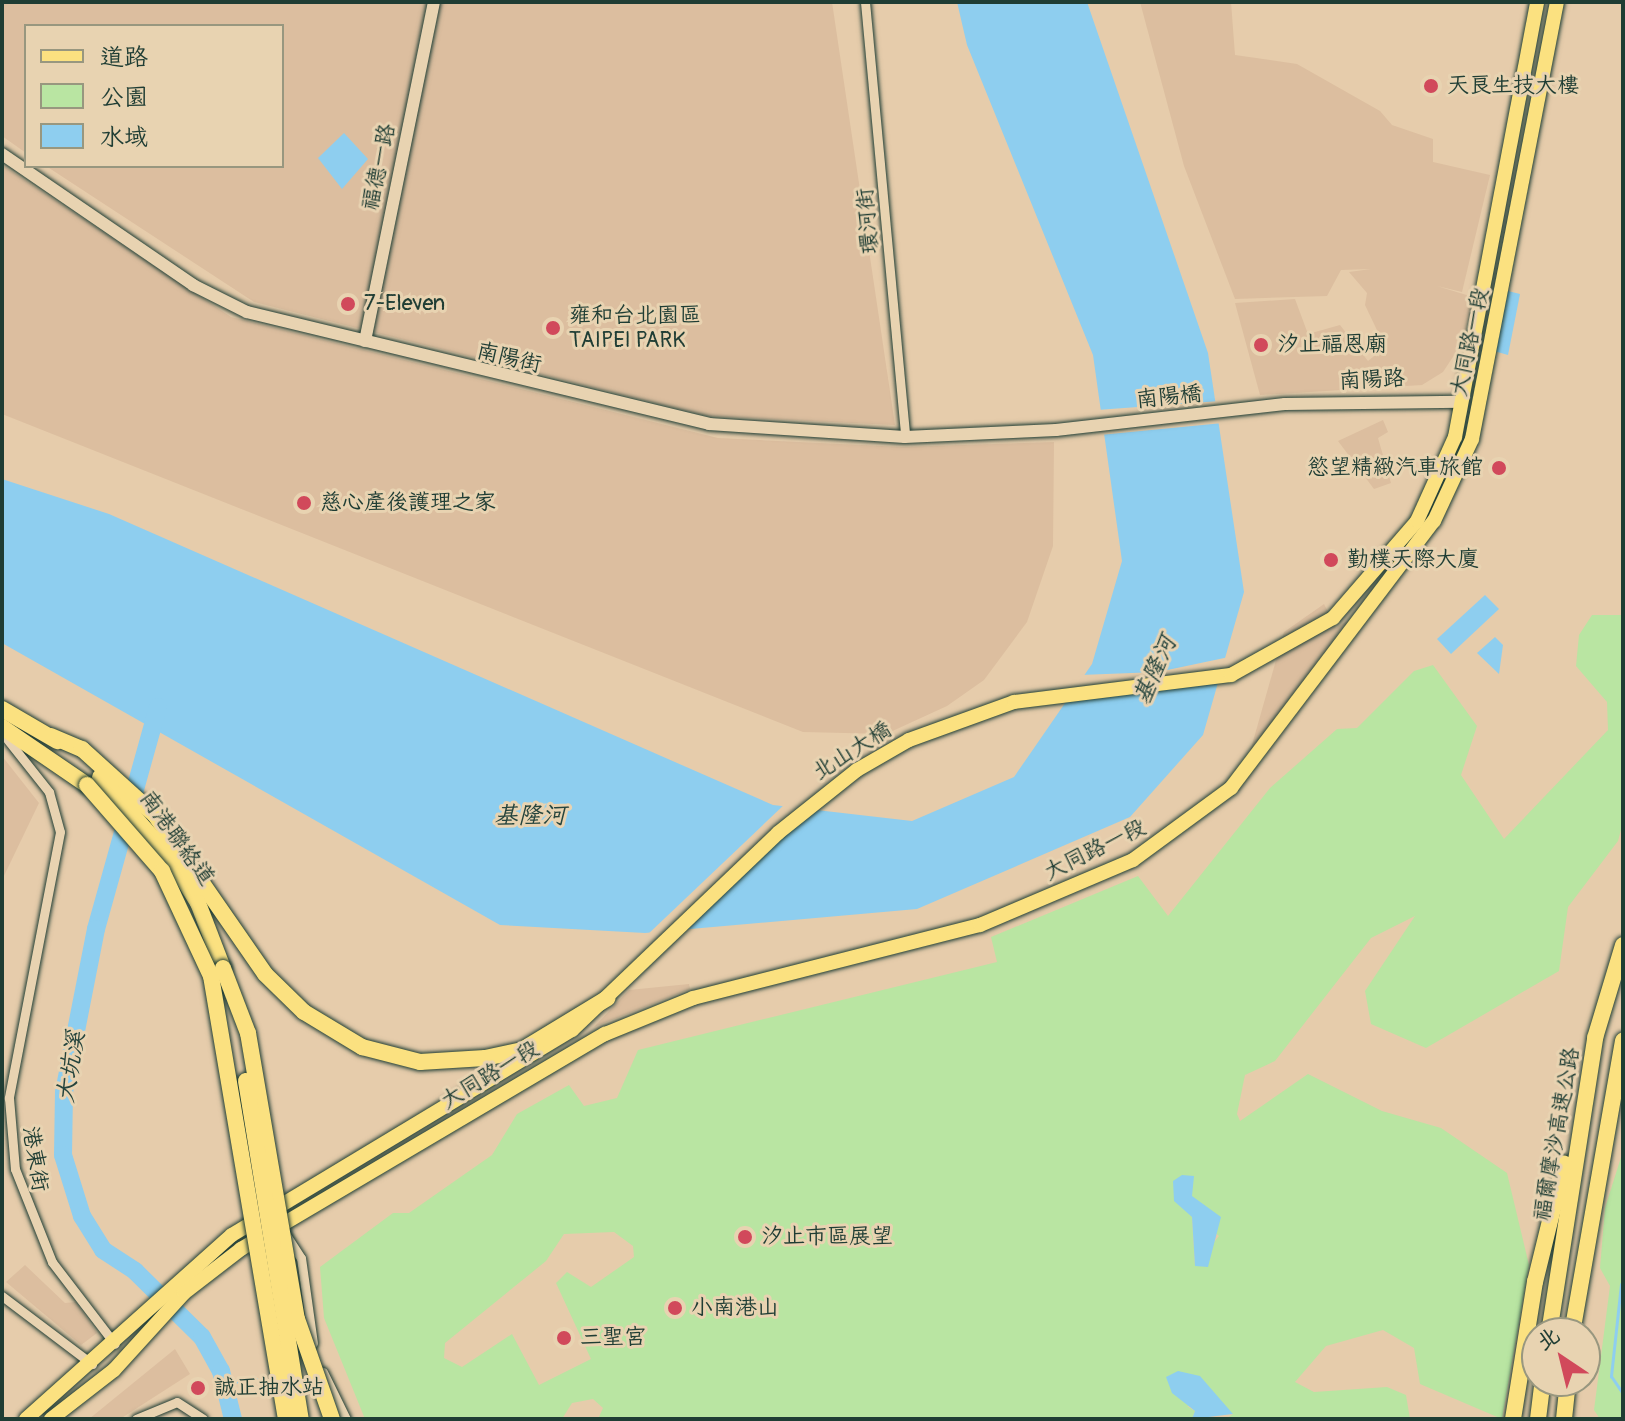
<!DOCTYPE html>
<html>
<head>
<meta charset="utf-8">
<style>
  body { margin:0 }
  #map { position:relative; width:1625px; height:1421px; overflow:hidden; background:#e6ccab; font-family:Pangolin,"LXGW WenKai TC",sans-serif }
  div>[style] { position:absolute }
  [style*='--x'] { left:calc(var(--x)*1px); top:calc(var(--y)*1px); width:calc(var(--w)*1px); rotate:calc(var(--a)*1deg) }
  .built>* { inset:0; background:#dcbe9f }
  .green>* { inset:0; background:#b9e5a2 }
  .water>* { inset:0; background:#8eceef }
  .pier>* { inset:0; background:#e6ccab }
  .stream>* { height:3px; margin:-1.5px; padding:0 1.5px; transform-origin:1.5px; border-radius:1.5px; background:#8eceef }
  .river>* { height:18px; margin:-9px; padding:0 9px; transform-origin:9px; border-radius:9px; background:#8eceef }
  .roads { filter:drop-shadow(0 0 2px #1f3d34) drop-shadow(0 0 2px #1f3d34) }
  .street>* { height:9px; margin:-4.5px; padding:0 4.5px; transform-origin:4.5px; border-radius:4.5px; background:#e8d3b1 }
  .secondary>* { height:12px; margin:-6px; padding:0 6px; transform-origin:6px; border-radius:6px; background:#e8d3b1 }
  .primary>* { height:14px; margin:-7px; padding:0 7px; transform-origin:7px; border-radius:7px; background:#fbe180 }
  .highway>* { height:16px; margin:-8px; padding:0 8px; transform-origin:8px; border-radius:8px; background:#fbe180 }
  .bridges { filter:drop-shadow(0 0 2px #1f3d34) drop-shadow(0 0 2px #1f3d34) }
  .highway-bridge>* { height:16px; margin:-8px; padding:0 8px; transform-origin:8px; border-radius:8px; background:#fbe180 }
  .dots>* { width:22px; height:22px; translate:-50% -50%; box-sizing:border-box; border:4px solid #e8d3b1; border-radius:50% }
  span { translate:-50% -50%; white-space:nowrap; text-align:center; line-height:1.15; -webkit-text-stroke:6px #e8d3b1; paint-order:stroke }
  .poi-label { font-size:22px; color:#1f3d34 }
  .left { translate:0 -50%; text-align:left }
  .right { translate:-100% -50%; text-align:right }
  .street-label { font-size:22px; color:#1f3d34 }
  .water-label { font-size:24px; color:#25443d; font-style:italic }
  .frame { position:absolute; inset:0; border:4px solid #1f3d34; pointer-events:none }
  .legend { position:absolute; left:24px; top:24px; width:260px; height:144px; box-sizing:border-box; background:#e8d3b1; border:2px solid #98977f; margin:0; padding:10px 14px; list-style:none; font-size:24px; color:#1f3d34 }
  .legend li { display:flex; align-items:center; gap:16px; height:40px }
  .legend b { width:40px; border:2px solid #98977f }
  .north { position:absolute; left:1521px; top:1317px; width:80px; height:80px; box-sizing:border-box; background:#e8d3b1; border:2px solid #98977f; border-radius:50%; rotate:325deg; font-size:22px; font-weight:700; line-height:32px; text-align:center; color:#1f3d34 }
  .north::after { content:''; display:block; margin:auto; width:28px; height:36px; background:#d1495b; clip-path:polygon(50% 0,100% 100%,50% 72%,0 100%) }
</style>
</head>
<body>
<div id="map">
  <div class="built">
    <i style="clip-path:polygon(2px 2px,832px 2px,895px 425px,707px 416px,254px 302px,46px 166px,282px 166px,282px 26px,26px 26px,26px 153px,2px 136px)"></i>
    <i style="clip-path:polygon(1140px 2px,1231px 2px,1235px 55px,1297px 64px,1380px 111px,1392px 125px,1433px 139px,1433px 162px,1490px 175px,1462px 292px,1437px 286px,1473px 297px,1464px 340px,1443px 372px,1422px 385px,1260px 395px,1235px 303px,1295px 299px,1308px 334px,1340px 325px,1368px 361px,1385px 347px,1365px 305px,1367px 293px,1349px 272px,1371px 269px,1341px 270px,1327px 296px,1235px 299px,1184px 166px)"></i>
    <i style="clip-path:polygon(2px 165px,231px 317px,718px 438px,902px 447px,1054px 442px,1053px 546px,1027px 622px,984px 680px,947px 706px,886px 734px,803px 732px,2px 414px)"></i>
    <i style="clip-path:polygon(1383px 420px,1388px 432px,1378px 438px,1391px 483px,1374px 489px,1338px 441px)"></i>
    <i style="clip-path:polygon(1324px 604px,1336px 628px,1349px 620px,1248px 759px,1284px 632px)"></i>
    <i style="clip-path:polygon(2px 756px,39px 803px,2px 880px)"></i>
    <i style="clip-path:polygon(689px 984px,690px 989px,594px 1027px,629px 990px)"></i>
    <i style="clip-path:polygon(25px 1265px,65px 1303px,76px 1302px,97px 1333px,81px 1345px,6px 1282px)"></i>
    <i style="clip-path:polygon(175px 1349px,190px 1374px,120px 1419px,89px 1419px)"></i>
  </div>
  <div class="green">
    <i style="clip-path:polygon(evenodd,1592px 615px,1623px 615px,1623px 822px,1618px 841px,1568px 907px,1559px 971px,1426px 1048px,1371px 1024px,1365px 991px,1415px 916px,1371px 938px,1275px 1061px,1245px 1075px,1237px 1114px,1240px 1121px,1308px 1074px,1382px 1111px,1441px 1128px,1507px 1173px,1529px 1265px,1502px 1419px,1420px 1384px,1414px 1348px,1383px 1330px,1326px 1346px,1295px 1382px,1314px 1392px,1387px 1387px,1406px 1395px,1410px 1419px,1226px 1419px,1233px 1414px,1187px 1406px,1195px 1411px,1192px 1419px,598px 1419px,603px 1408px,593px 1399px,572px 1403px,562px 1419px,365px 1419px,324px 1318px,320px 1267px,393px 1213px,409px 1213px,492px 1155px,517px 1114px,569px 1085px,584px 1106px,617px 1098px,638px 1050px,997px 962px,991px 937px,1138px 876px,1168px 916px,1270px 788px,1337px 729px,1357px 728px,1414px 671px,1433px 665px,1477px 726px,1461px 775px,1504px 839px,1608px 730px,1607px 702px,1576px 666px,1579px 635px,1592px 615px,1186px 1208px,1219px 1236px,1195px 1266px,1192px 1217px,1186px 1208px,1592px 615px,614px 1232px,633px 1246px,634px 1257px,591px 1287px,567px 1272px,556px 1283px,591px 1359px,539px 1385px,512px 1334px,462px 1367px,444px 1358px,445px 1343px,546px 1261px,564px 1234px,614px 1232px)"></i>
    <i style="clip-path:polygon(1623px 1151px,1623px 1419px,1600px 1419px,1594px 1410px,1610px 1286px,1600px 1268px,1605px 1208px)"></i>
  </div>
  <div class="water">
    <i style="clip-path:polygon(957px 2px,1087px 2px,1208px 353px,1244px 592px,1203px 735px,1130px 817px,917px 909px,645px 933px,500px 925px,2px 643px,2px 479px,109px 514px,773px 805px,912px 821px,1014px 777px,1092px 664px,1122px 561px,1093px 355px,967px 45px)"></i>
    <i style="clip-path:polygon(344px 133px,368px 159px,342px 189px,318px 158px)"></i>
    <i style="clip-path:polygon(1508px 291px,1520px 294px,1508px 355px,1494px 351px)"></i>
    <i style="clip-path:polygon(1485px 595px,1499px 609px,1451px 654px,1437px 639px)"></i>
    <i style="clip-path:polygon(1495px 637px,1503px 645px,1499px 674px,1477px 653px)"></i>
    <i style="clip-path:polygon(1182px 1175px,1194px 1176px,1192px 1196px,1221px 1217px,1208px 1267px,1195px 1266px,1192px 1217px,1174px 1201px,1173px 1181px)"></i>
    <i style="clip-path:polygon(1178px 1371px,1200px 1376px,1233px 1414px,1192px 1419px,1195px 1411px,1172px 1393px,1166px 1377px)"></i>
  </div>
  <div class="pier">
    <i style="clip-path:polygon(1220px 401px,1223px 423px,1100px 435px,1097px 410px)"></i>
    <i style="clip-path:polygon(1229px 657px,1222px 681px,1061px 702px,1080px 675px,1158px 672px)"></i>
    <i style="clip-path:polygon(786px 803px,810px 805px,675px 935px,645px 937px)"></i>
  </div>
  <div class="stream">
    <i style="--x:1621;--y:1284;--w:93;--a:96.2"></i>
    <i style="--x:1611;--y:1376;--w:22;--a:56"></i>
    <i style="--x:226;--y:1384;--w:29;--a:-14"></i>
    <i style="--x:254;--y:1377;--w:28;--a:42"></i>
  </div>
  <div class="river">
    <i style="--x:158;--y:707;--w:230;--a:105.6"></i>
    <i style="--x:96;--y:929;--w:166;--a:101.1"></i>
    <i style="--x:64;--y:1092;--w:63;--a:90.9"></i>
    <i style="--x:63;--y:1155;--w:64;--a:72.7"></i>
    <i style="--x:82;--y:1216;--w:40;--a:58"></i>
    <i style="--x:103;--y:1250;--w:38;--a:33"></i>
    <i style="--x:135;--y:1271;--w:94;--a:44.6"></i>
    <i style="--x:202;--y:1337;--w:39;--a:61"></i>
    <i style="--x:221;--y:1371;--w:49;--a:76"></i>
  </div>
  <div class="roads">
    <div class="street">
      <i style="--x:865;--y:2;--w:437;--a:84.7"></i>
      <i style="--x:7;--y:739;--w:68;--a:51.6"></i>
      <i style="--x:49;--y:792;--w:41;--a:74.6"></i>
      <i style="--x:60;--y:832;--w:271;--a:100.9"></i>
      <i style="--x:9;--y:1098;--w:71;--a:85.2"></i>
      <i style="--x:15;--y:1169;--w:100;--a:68.3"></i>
      <i style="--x:52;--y:1262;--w:103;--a:52.5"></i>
      <i style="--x:284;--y:1232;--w:31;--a:57"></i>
      <i style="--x:301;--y:1258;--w:86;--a:82"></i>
      <i style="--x:2;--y:1296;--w:113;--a:37.1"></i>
      <i style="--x:323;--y:1372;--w:52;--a:63.9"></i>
      <i style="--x:136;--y:1419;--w:44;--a:-22.5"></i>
      <i style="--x:177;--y:1402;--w:31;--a:33"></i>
    </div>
    <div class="secondary">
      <i style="--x:2;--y:154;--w:232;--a:34.4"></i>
      <i style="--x:193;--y:285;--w:60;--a:26.6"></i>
      <i style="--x:247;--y:312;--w:475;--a:13.6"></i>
      <i style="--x:709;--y:424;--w:196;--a:3.8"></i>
      <i style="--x:905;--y:437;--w:151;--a:-2.7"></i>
      <i style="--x:1056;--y:430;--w:230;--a:-6.5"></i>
      <i style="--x:1285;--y:404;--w:176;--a:-0.7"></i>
      <i style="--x:365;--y:341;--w:346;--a:-78.5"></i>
    </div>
    <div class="primary">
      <i style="--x:26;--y:1419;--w:276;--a:-41.8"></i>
      <i style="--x:232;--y:1235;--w:397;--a:-31.1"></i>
      <i style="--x:572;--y:1030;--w:285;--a:-43.7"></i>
      <i style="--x:778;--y:833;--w:101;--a:-38.6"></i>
      <i style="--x:857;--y:770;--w:60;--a:-30"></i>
      <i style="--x:909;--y:740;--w:112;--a:-19.9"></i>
      <i style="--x:1014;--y:702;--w:219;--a:-7.1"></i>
      <i style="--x:1231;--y:675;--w:117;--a:-29.2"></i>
      <i style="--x:1333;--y:618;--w:128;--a:-49.1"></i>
      <i style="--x:1417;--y:521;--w:92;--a:-65.7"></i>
      <i style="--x:1455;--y:437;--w:443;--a:-79.3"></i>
      <i style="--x:51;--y:1419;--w:80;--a:-37.9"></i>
      <i style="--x:114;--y:1370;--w:104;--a:-47.7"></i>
      <i style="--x:184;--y:1293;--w:72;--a:-37.7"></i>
      <i style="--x:241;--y:1249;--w:423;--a:-30.6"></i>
      <i style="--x:605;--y:1034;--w:95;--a:-22.2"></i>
      <i style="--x:693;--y:998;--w:296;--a:-14.3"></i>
      <i style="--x:980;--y:925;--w:166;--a:-23"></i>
      <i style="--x:1133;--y:860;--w:122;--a:-36.3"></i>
      <i style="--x:1231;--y:788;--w:335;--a:-52.8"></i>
      <i style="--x:1434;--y:521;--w:90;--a:-65.1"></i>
      <i style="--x:1472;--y:439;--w:445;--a:-79"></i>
    </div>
    <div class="highway">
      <i style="--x:2;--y:709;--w:64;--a:30.2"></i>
      <i style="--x:2;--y:727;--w:103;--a:34.3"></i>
      <i style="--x:51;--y:736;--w:34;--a:23"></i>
      <i style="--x:82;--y:749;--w:98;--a:42.1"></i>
      <i style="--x:155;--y:815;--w:193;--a:55.3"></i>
      <i style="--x:265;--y:974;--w:54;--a:44.3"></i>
      <i style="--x:304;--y:1012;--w:68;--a:31.1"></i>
      <i style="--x:362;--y:1047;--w:60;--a:14.5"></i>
      <i style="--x:420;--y:1062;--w:65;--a:-3.5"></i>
      <i style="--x:485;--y:1058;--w:38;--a:-12"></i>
      <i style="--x:522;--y:1050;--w:100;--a:-31.2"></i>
      <i style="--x:100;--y:777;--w:107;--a:49.2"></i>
      <i style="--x:170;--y:858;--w:53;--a:58.1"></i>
      <i style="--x:198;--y:903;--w:70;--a:69"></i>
      <i style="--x:1549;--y:1333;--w:299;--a:-81.1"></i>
      <i style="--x:1595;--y:1038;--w:97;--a:-73.2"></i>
      <i style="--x:1572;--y:1333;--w:297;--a:-80.1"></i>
      <i style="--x:1513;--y:1419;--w:139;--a:-80.9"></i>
      <i style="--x:1535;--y:1282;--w:122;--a:-76.2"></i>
      <i style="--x:1538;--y:1419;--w:38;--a:-83"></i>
      <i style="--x:1564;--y:1419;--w:38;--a:-84"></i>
    </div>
  </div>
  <div class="bridges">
    <div class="highway-bridge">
      <i style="--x:87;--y:785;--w:114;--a:48.9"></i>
      <i style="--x:162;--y:871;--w:116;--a:65"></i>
      <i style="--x:211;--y:976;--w:449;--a:80.4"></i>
      <i style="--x:223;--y:968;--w:70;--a:69"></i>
      <i style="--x:248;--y:1033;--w:290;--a:80.3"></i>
      <i style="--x:297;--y:1319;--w:106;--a:70.7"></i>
      <i style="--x:246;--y:1081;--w:342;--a:80.8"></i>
    </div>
  </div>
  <div class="dots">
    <i style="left:1431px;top:86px;background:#d1495b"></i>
    <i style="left:348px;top:304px;background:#d1495b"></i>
    <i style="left:553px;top:328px;background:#d1495b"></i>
    <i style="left:1261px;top:345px;background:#d1495b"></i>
    <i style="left:1499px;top:468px;background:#d1495b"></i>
    <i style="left:304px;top:503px;background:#d1495b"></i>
    <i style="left:1331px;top:560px;background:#d1495b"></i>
    <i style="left:745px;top:1237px;background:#d1495b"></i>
    <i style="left:675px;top:1308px;background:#d1495b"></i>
    <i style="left:564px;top:1338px;background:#d1495b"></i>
    <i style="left:198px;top:1388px;background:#d1495b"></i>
  </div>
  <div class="poi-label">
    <span class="left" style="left:1447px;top:86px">天良生技大樓</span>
    <span class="left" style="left:364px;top:304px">7-Eleven</span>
    <span class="left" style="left:569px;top:328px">雍和台北園區<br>TAIPEI PARK</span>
    <span class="left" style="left:1277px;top:345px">汐止福恩廟</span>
    <span class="right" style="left:1483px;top:468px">慾望精緻汽車旅館</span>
    <span class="left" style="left:320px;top:503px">慈心產後護理之家</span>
    <span class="left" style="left:1347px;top:560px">勤樸天際大廈</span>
    <span class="left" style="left:761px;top:1237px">汐止市區展望</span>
    <span class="left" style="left:691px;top:1308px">小南港山</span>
    <span class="left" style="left:580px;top:1338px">三聖宮</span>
    <span class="left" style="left:214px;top:1388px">誠正抽水站</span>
  </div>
  <div class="street-label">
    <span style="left:379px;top:167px;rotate:-78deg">福德一路</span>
    <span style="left:868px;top:221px;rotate:-95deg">環河街</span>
    <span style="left:1470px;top:342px;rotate:-78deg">大同路一段</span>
    <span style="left:509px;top:358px;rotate:13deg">南陽街</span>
    <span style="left:1372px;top:380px;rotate:-3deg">南陽路</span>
    <span style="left:1169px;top:397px;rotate:-6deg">南陽橋</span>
    <span style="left:852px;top:751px;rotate:-32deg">北山大橋</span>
    <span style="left:177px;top:838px;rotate:54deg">南港聯絡道</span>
    <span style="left:1095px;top:850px;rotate:-26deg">大同路一段</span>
    <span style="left:490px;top:1075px;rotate:-31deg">大同路一段</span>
    <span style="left:1557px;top:1134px;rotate:-80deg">福爾摩沙高速公路</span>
    <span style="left:35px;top:1159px;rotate:81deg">港東街</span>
  </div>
  <div class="water-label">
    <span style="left:1155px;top:670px;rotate:-66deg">基隆河</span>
    <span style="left:530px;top:816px">基隆河</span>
    <span style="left:71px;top:1067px;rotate:-81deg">大坑溪</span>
  </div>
  <div class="frame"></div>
  <ul class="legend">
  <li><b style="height:10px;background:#fbe180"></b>道路</li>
  <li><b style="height:22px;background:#b9e5a2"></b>公園</li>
  <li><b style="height:22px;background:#8eceef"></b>水域</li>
  </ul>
  <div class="north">北</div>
</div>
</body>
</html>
